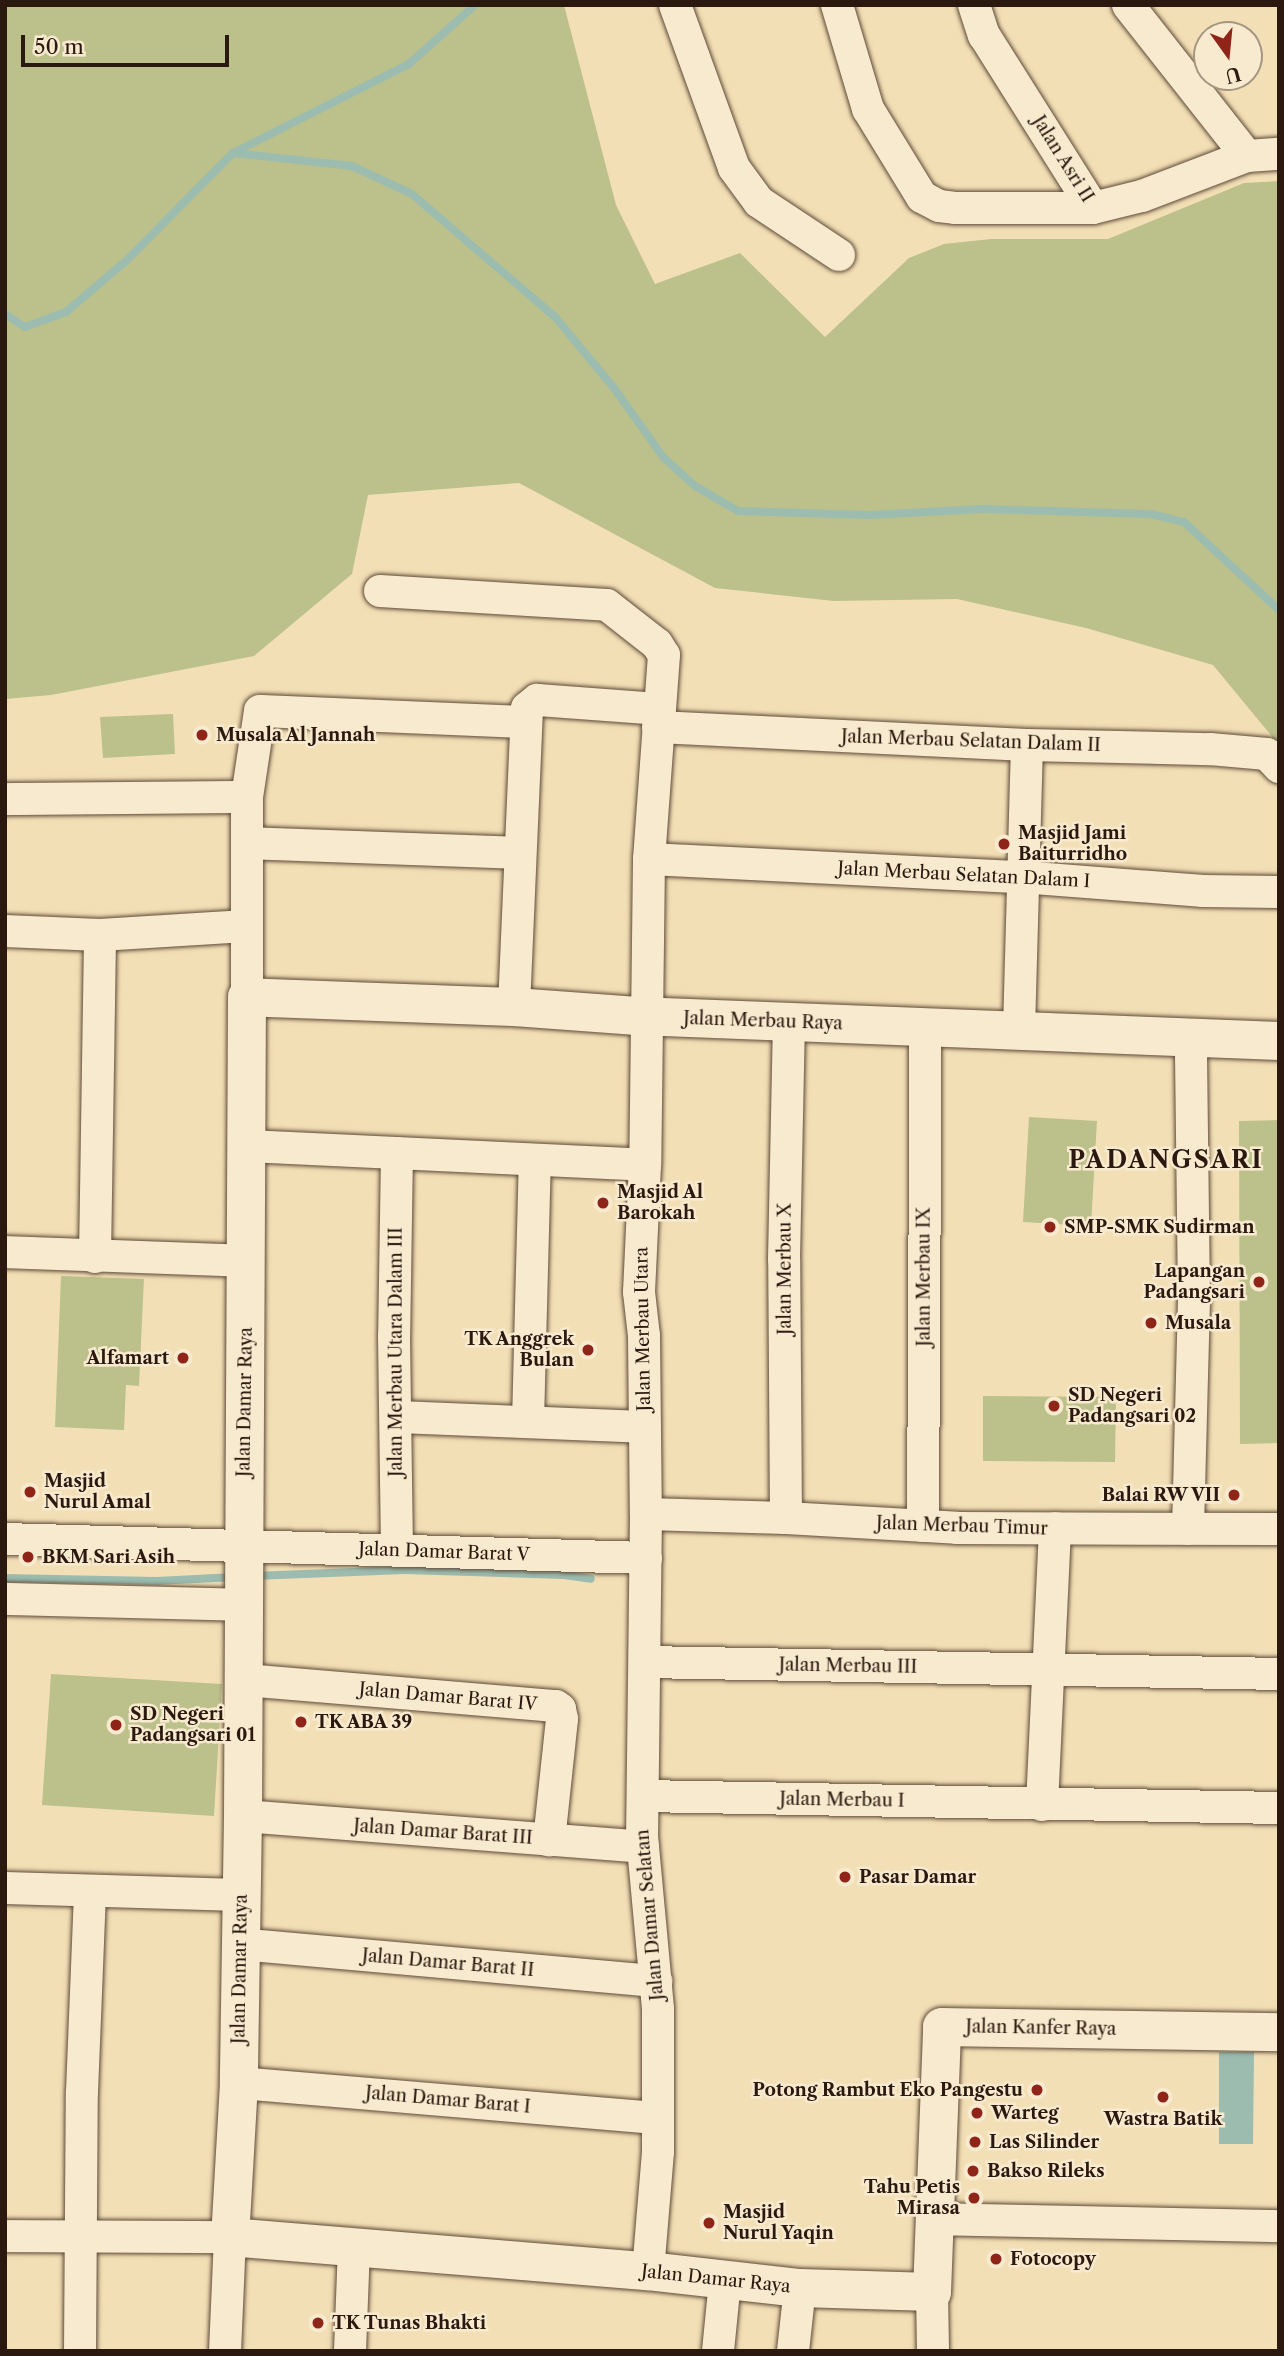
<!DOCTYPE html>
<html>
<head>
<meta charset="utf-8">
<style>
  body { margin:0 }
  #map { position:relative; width:1284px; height:2356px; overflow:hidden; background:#f3dfb5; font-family:"Libre Caslon Text",serif }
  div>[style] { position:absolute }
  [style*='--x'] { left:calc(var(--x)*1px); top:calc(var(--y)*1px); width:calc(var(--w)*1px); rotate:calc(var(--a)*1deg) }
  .green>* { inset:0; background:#bcc18c }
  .water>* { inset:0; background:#9bbcaf }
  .stream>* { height:8px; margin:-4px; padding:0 4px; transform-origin:4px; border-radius:4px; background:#9bbcaf }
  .roads { filter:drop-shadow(0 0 2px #5d4a38) drop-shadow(0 0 2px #5d4a38) }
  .minor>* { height:32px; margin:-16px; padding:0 16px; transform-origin:16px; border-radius:16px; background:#f7eacf }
  .tertiary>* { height:38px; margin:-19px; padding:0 19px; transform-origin:19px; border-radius:19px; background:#f7eacf }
  .dots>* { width:19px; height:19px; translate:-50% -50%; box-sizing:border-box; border:4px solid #f7eacf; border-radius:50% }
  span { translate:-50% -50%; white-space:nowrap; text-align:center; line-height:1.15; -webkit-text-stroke:5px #f7eacf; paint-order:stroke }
  .street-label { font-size:18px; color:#2b190f }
  .poi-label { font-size:18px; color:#2b190f; font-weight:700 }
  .left { translate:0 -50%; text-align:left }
  .right { translate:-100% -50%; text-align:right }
  .district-label { font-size:24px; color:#2b190f; font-weight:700; letter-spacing:2px }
  .frame { position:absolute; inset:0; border:7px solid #2b190f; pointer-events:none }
  .north { position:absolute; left:1193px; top:21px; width:70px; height:70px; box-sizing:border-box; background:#f7eacf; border:2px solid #a59682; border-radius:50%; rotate:165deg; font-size:19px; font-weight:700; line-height:28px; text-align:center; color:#2b190f }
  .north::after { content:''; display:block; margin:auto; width:24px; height:32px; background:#8f2418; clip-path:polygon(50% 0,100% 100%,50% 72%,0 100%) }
  .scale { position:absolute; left:21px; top:35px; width:208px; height:32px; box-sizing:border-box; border:4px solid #2b190f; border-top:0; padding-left:9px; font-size:21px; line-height:24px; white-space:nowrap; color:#2b190f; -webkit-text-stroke:5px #f7eacf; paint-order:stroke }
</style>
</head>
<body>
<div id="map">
  <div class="green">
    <i style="clip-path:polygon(5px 5px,564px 5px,616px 205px,655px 284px,740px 253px,825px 337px,909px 258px,944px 244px,991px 239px,1108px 239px,1244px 183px,1279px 181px,1279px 745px,1213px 665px,1086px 628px,957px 599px,834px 601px,715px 588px,519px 483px,368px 495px,352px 574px,254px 656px,51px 695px,5px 699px)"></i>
    <i style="clip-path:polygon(173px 714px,175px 754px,103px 758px,100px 717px)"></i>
    <i style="clip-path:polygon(1029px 1117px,1097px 1121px,1091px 1226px,1023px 1222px)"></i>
    <i style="clip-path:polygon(1279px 1120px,1279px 1443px,1240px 1444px,1239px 1121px)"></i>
    <i style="clip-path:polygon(61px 1276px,144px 1279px,139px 1386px,126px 1385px,124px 1430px,55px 1427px)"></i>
    <i style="clip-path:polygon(983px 1396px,1116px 1397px,1115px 1462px,983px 1461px)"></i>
    <i style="clip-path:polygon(51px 1674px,222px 1684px,214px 1816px,42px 1805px)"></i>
  </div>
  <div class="water">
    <i style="clip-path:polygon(1219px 2052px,1254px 2052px,1253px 2144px,1219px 2144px)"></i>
  </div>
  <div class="stream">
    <i style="--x:233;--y:153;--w:120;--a:6.2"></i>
    <i style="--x:352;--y:166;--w:66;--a:25"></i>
    <i style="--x:412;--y:194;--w:190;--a:40.7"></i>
    <i style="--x:556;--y:318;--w:91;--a:50.4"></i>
    <i style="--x:614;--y:388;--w:85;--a:54.6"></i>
    <i style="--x:663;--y:457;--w:43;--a:42.2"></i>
    <i style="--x:695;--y:486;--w:50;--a:30.2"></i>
    <i style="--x:738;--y:511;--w:132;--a:1.7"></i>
    <i style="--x:870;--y:515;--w:112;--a:-3.1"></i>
    <i style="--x:982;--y:509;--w:169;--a:1.7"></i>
    <i style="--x:1151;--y:514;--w:34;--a:14"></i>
    <i style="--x:1184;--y:522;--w:129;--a:42.8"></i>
    <i style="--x:5;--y:314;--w:24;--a:33"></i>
    <i style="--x:25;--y:327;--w:44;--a:-20.1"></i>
    <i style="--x:66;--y:312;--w:80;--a:-40.4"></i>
    <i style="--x:127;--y:260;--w:151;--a:-45.3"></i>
    <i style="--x:233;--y:153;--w:197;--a:-26.8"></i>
    <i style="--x:409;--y:64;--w:89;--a:-41.8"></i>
    <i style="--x:254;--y:1576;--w:151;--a:-2.3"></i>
    <i style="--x:405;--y:1570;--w:159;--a:1.8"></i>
    <i style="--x:564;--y:1575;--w:27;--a:8"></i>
    <i style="--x:5;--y:1578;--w:152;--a:1.1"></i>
    <i style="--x:157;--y:1581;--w:78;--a:-2.9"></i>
  </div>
  <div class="roads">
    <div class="minor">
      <i style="--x:675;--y:5;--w:173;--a:70.1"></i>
      <i style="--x:734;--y:168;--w:42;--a:53.7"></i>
      <i style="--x:759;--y:202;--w:96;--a:33.5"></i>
      <i style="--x:837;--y:5;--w:109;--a:73.4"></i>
      <i style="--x:868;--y:109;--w:103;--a:58.5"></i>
      <i style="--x:922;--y:197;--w:19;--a:28"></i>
      <i style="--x:939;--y:206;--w:16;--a:7"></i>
      <i style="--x:955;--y:208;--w:138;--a:0"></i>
      <i style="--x:974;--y:5;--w:32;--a:72"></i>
      <i style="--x:984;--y:35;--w:204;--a:57.8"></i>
      <i style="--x:1093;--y:208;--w:50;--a:-13.8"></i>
      <i style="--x:1142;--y:196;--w:112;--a:-20.9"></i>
      <i style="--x:1128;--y:5;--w:192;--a:51.8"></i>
      <i style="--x:1247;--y:156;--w:32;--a:-4"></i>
      <i style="--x:380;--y:591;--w:227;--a:3.5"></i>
      <i style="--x:607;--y:605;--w:63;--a:38"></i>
      <i style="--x:657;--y:644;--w:13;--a:58"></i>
      <i style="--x:664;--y:655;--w:205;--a:94.2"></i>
      <i style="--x:649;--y:859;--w:306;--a:90.7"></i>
      <i style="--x:645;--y:1165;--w:127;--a:92.7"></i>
      <i style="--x:639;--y:1292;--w:44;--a:83.5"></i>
      <i style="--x:644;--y:1336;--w:178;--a:89.4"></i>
      <i style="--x:646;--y:1514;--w:322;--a:90.7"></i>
      <i style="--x:642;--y:1836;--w:174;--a:84.7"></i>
      <i style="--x:658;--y:2009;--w:143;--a:90"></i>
      <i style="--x:658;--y:2152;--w:119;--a:94.8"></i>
      <i style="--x:658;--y:727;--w:369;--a:2.8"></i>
      <i style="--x:1027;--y:745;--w:183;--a:1.3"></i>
      <i style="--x:1210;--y:749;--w:57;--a:5"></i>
      <i style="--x:1267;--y:754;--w:18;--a:47"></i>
      <i style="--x:5;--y:799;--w:242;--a:-0.5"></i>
      <i style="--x:247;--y:843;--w:273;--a:2.1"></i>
      <i style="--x:649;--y:859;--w:372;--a:2.8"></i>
      <i style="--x:1021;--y:877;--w:183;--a:4.4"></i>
      <i style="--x:1203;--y:891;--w:76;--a:0.8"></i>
      <i style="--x:5;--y:931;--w:95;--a:2.4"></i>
      <i style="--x:100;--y:935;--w:146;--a:-3.5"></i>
      <i style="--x:247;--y:997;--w:200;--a:-90"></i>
      <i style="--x:247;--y:797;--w:87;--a:-81.4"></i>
      <i style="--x:260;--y:711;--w:265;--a:2.4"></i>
      <i style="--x:514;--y:1007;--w:299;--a:-87.5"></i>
      <i style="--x:527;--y:708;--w:13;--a:-39"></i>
      <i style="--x:537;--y:700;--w:122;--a:4.2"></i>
      <i style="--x:1019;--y:1030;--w:285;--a:-88.4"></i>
      <i style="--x:248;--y:1146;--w:397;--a:2.7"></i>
      <i style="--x:397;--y:1153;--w:183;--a:90.9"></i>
      <i style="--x:394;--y:1336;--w:215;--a:89.2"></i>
      <i style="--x:5;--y:1252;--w:243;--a:2.1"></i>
      <i style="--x:95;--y:1257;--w:322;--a:-89.1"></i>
      <i style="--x:396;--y:1417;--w:249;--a:2.3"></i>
      <i style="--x:528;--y:1422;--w:262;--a:-88.5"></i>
      <i style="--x:646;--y:1514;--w:140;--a:1.6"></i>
      <i style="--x:786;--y:1518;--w:171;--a:3.3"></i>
      <i style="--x:957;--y:1528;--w:322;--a:0.2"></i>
      <i style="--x:786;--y:1518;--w:259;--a:-90.4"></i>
      <i style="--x:784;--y:1259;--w:238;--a:-88.8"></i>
      <i style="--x:923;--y:1526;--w:497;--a:-89.7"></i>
      <i style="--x:1188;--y:1529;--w:230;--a:-88.5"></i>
      <i style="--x:1194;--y:1299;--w:259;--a:-90.7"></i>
      <i style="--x:5;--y:1539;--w:641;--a:1.7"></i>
      <i style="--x:5;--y:1599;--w:239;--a:1.4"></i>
      <i style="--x:645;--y:1662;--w:634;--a:1.08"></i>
      <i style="--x:245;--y:1680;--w:312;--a:4.8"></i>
      <i style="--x:556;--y:1706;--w:5;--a:37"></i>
      <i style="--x:560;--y:1709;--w:10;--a:79"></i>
      <i style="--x:562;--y:1719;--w:122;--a:96.1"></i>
      <i style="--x:643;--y:1796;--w:636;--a:1.08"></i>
      <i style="--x:1042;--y:1805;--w:277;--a:-87.3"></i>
      <i style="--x:243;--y:1816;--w:401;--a:4.4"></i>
      <i style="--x:5;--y:1888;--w:235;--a:1.7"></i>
      <i style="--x:239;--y:1944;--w:419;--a:5.1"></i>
      <i style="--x:239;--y:2083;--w:420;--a:4.8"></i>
      <i style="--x:933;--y:2219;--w:346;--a:1.2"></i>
      <i style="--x:5;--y:2236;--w:225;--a:0.3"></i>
      <i style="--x:230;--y:2237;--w:114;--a:92.5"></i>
      <i style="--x:932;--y:2292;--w:59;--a:89"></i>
      <i style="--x:80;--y:2351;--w:259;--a:-89.6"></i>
      <i style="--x:82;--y:2092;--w:201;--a:-87.7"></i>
      <i style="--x:350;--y:2351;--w:106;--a:-87.8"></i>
      <i style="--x:718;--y:2351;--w:70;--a:-84.3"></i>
      <i style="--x:793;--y:2351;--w:63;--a:-83.7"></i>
    </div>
    <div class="tertiary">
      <i style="--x:1279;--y:1041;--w:642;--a:-177.77"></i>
      <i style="--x:637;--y:1016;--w:123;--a:-175.8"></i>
      <i style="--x:514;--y:1007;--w:267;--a:-177.9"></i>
      <i style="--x:247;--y:997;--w:819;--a:90.28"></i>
      <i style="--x:243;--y:1816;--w:267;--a:90.9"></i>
      <i style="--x:239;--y:2083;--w:154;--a:93.3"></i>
      <i style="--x:230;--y:2237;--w:419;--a:4.7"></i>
      <i style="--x:648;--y:2271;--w:153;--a:6.4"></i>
      <i style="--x:800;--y:2288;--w:132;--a:1.7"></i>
      <i style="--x:932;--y:2292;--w:265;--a:-87.8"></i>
      <i style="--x:942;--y:2027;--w:337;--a:0.9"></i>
    </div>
  </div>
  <div class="dots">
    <i style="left:202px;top:735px;background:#8f2418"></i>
    <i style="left:1004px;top:844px;background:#8f2418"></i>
    <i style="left:603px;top:1203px;background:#8f2418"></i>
    <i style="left:1050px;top:1227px;background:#8f2418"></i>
    <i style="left:1259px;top:1282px;background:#8f2418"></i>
    <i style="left:1151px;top:1323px;background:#8f2418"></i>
    <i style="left:588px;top:1350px;background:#8f2418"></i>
    <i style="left:183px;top:1358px;background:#8f2418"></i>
    <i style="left:1054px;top:1406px;background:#8f2418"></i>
    <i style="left:30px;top:1492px;background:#8f2418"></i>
    <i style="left:1234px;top:1495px;background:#8f2418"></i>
    <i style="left:28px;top:1557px;background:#8f2418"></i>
    <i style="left:301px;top:1722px;background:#8f2418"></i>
    <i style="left:116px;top:1725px;background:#8f2418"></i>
    <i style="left:845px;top:1877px;background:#8f2418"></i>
    <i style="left:1037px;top:2090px;background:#8f2418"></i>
    <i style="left:1163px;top:2097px;background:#8f2418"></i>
    <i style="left:977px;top:2113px;background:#8f2418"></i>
    <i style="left:975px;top:2142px;background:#8f2418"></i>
    <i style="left:973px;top:2171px;background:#8f2418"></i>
    <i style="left:974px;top:2198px;background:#8f2418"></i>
    <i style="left:709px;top:2223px;background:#8f2418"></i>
    <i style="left:996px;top:2259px;background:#8f2418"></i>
    <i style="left:318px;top:2323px;background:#8f2418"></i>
  </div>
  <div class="street-label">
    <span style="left:1063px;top:159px;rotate:58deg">Jalan Asri II</span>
    <span style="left:971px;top:741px;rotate:2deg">Jalan Merbau Selatan Dalam II</span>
    <span style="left:964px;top:875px;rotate:3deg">Jalan Merbau Selatan Dalam I</span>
    <span style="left:763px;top:1021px;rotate:2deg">Jalan Merbau Raya</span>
    <span style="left:785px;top:1269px;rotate:-90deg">Jalan Merbau X</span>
    <span style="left:924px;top:1277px;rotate:-90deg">Jalan Merbau IX</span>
    <span style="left:643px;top:1329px;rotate:-91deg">Jalan Merbau Utara</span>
    <span style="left:396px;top:1352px;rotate:-90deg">Jalan Merbau Utara Dalam III</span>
    <span style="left:245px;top:1402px;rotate:-89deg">Jalan Damar Raya</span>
    <span style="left:962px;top:1526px;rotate:2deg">Jalan Merbau Timur</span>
    <span style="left:444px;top:1552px;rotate:2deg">Jalan Damar Barat V</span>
    <span style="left:848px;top:1666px;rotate:1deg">Jalan Merbau III</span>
    <span style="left:448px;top:1697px;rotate:5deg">Jalan Damar Barat IV</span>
    <span style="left:842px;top:1800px;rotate:1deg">Jalan Merbau I</span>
    <span style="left:443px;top:1832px;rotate:4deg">Jalan Damar Barat III</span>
    <span style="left:650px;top:1915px;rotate:-95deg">Jalan Damar Selatan</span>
    <span style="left:448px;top:1963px;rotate:5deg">Jalan Damar Barat II</span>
    <span style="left:240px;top:1969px;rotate:-89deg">Jalan Damar Raya</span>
    <span style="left:1041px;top:2028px;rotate:1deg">Jalan Kanfer Raya</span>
    <span style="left:448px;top:2100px;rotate:5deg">Jalan Damar Barat I</span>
    <span style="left:716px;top:2279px;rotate:6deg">Jalan Damar Raya</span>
  </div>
  <div class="poi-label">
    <span class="left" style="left:216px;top:735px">Musala Al Jannah</span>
    <span class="left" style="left:1018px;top:844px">Masjid Jami<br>Baiturridho</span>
    <span class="left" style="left:617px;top:1203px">Masjid Al<br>Barokah</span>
    <span class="left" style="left:1064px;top:1227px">SMP-SMK Sudirman</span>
    <span class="right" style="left:1245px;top:1282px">Lapangan<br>Padangsari</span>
    <span class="left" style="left:1165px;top:1323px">Musala</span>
    <span class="right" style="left:574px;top:1350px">TK Anggrek<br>Bulan</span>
    <span class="right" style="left:169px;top:1358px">Alfamart</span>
    <span class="left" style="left:1068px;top:1406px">SD Negeri<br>Padangsari 02</span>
    <span class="left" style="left:44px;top:1492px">Masjid<br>Nurul Amal</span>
    <span class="right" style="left:1220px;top:1495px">Balai RW VII</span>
    <span class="left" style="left:42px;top:1557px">BKM Sari Asih</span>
    <span class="left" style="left:130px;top:1725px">SD Negeri<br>Padangsari 01</span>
    <span class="left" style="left:315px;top:1722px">TK ABA 39</span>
    <span class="left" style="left:859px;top:1877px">Pasar Damar</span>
    <span class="right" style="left:1023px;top:2090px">Potong Rambut Eko Pangestu</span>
    <span class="left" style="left:991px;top:2113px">Warteg</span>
    <span style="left:1163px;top:2119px">Wastra Batik</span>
    <span class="left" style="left:989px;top:2142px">Las Silinder</span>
    <span class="left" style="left:987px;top:2171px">Bakso Rileks</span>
    <span class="right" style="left:960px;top:2198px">Tahu Petis<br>Mirasa</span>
    <span class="left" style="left:723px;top:2223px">Masjid<br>Nurul Yaqin</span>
    <span class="left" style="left:1010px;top:2259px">Fotocopy</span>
    <span class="left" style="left:332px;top:2323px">TK Tunas Bhakti</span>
  </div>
  <div class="district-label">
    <span style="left:1166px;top:1160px">PADANGSARI</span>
  </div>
  <div class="frame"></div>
  <div class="north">U</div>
  <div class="scale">50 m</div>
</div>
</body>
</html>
